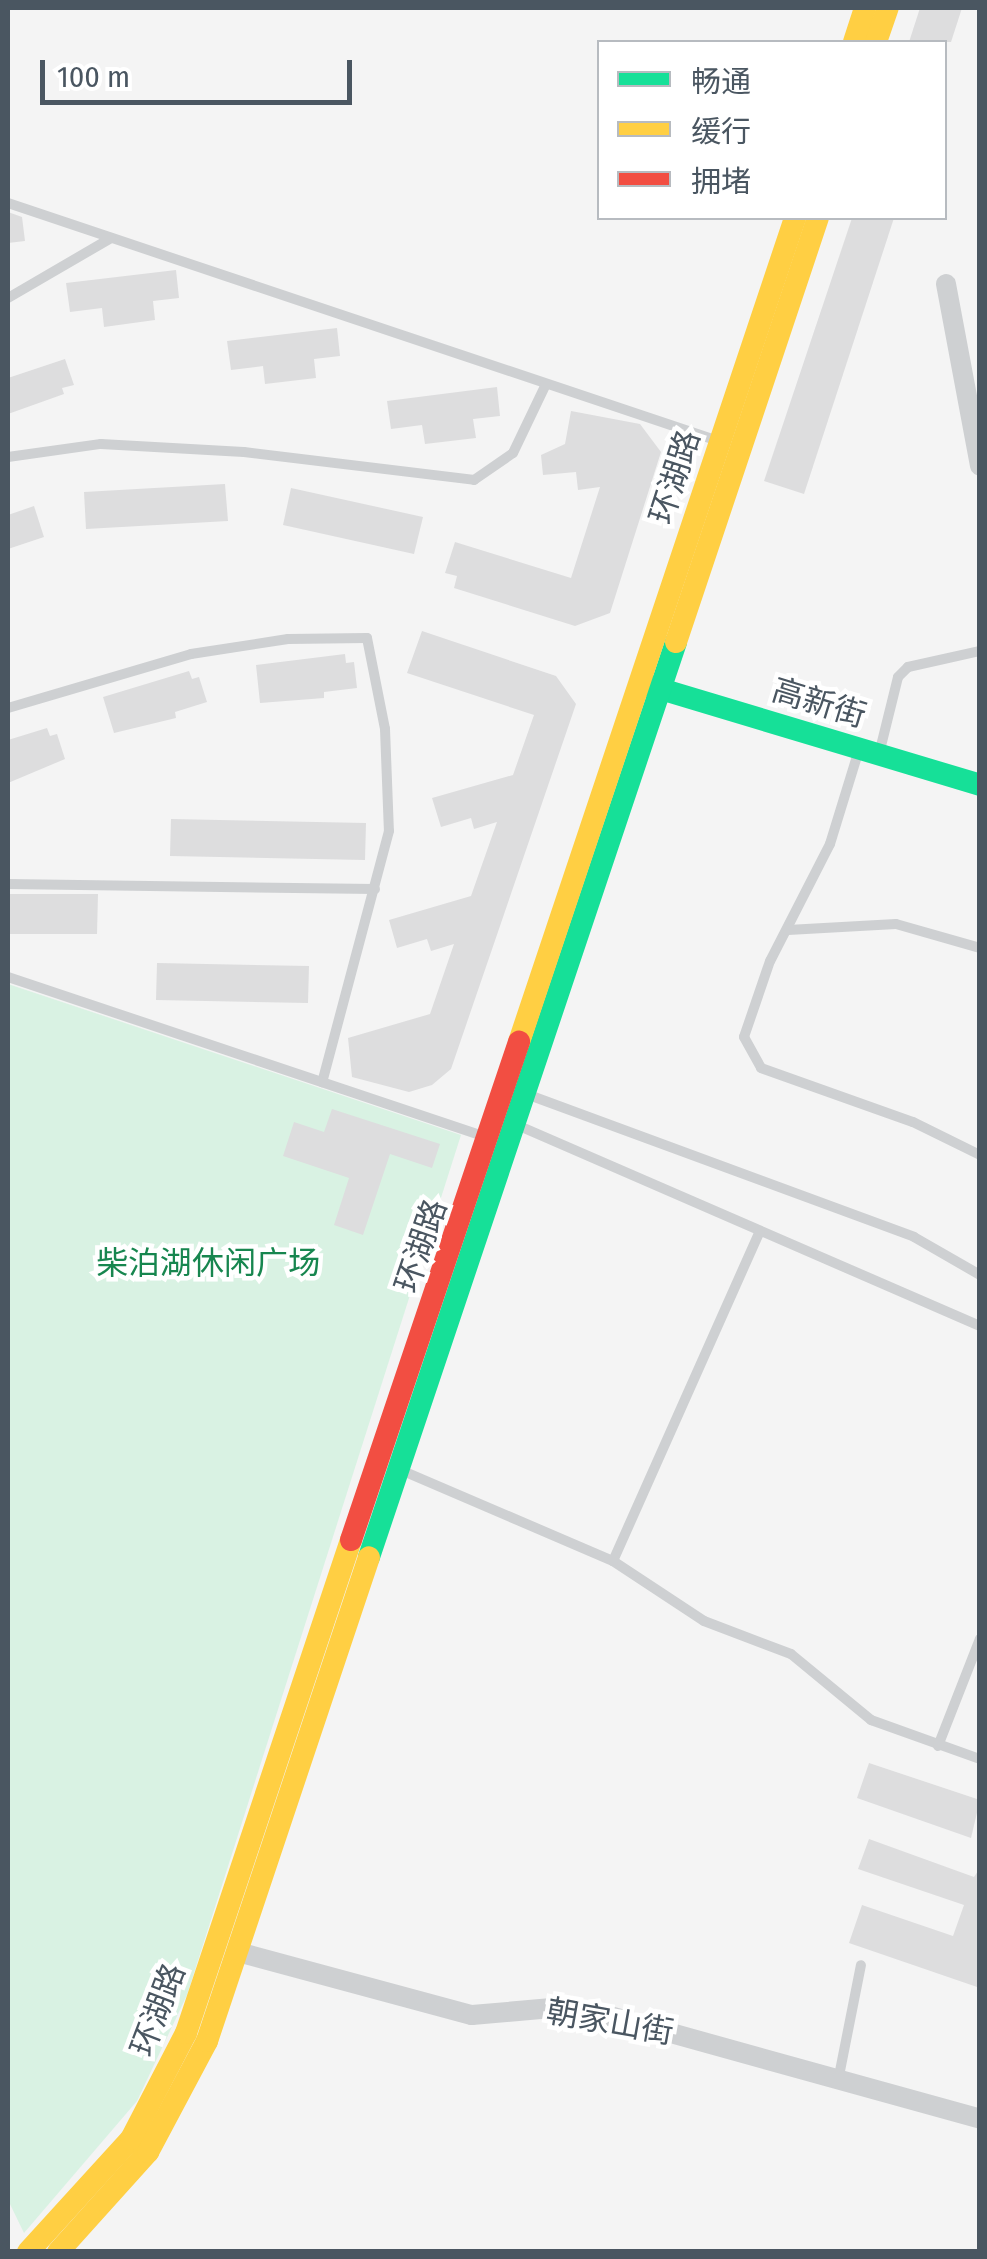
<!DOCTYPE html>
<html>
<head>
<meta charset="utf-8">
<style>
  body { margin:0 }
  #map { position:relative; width:987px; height:2259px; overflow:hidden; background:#f4f4f4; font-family:"Fira Sans Condensed","Noto Sans SC",sans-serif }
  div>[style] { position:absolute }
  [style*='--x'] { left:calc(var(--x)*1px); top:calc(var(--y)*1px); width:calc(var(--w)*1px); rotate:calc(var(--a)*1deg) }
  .green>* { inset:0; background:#d9f2e3 }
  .building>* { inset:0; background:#ddddde }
  .lane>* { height:10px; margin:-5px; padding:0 5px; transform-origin:5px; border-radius:5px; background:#ced0d2 }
  .street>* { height:20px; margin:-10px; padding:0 10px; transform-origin:10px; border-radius:10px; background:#ced0d2 }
  .fast>* { height:22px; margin:-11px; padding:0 11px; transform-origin:11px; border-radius:11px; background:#16e098 }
  .slow>* { height:22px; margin:-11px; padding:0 11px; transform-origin:11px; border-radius:11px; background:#ffcf43 }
  .jam>* { height:22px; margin:-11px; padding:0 11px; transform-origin:11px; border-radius:11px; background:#f24e42 }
  span { translate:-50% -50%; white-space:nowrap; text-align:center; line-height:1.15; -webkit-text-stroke:9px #fff; paint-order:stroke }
  .street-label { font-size:32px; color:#4a5661 }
  .park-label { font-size:32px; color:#17864f }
  .frame { position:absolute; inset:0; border:10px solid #4a5661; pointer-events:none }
  .legend { position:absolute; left:597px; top:40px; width:350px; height:180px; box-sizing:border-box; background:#fff; border:2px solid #b7bbc0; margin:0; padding:12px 18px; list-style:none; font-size:30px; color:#4a5661 }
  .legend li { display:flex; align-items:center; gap:20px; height:50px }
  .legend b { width:50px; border:2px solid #b7bbc0 }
  .scale { position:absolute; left:40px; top:60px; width:312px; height:45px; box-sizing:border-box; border:5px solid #4a5661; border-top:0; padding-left:12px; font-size:30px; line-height:35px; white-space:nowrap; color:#4a5661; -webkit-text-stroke:8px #fff; paint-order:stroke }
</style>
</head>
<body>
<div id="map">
  <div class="green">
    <i style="clip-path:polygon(8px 984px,461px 1135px,187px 1995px,137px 2101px,24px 2233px,8px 2200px)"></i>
  </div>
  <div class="building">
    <i style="clip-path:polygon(920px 8px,962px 8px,951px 42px,909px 42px)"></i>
    <i style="clip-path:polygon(8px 212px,22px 217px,25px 241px,8px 243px)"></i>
    <i style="clip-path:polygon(852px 218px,894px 218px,804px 494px,764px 481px)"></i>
    <i style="clip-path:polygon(176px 270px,179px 298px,153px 301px,155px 320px,104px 327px,102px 308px,70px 312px,66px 283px)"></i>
    <i style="clip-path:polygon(337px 328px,340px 356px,314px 359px,316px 378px,265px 384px,263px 366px,231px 370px,227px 341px)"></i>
    <i style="clip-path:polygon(65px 359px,74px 385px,62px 388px,64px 394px,8px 414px,8px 378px)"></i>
    <i style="clip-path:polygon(497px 387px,500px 416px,473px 419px,476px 438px,425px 444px,422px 425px,391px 429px,387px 401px)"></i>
    <i style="clip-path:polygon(571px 411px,640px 424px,661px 452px,610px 613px,575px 626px,454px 588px,457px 576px,445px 573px,455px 542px,571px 578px,600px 487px,578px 490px,576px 472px,543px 475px,541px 455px,565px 444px)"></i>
    <i style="clip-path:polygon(225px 484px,228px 521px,86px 529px,84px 492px)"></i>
    <i style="clip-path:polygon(291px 488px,423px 517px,414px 554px,283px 525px)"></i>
    <i style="clip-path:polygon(34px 506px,44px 537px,8px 549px,8px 515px)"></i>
    <i style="clip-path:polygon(422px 631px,556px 676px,576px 704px,451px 1069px,432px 1085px,409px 1092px,352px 1077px,348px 1038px,430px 1014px,454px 944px,431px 951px,427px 939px,397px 948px,389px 920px,471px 896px,497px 822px,474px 829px,471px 818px,441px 827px,432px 798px,513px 775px,534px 715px,407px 673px)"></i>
    <i style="clip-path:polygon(345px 654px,346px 663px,354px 662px,357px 688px,324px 692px,324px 698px,260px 703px,256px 665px)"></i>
    <i style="clip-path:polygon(189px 671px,192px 679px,199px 677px,207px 702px,175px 712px,176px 718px,114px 733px,103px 697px)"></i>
    <i style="clip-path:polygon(47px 728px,50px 736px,57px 734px,65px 759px,8px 783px,8px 740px)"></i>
    <i style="clip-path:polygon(171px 819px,366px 823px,365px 860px,170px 856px)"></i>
    <i style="clip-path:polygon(8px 894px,98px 894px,97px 934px,8px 934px)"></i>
    <i style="clip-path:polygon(157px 963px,309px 966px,308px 1003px,156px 1000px)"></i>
    <i style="clip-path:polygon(332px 1109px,440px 1144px,432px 1168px,390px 1154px,363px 1235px,334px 1225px,349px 1178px,283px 1156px,294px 1122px,324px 1132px)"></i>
    <i style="clip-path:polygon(869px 1763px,980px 1800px,971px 1838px,857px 1798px)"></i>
    <i style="clip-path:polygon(869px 1839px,974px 1877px,980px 1868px,980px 1988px,849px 1943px,862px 1905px,953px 1936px,964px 1905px,858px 1869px)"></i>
  </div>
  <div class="lane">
    <i style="--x:8;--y:203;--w:746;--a:18.53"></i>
    <i style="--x:8;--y:298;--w:119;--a:-30.2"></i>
    <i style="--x:8;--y:457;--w:94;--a:-8"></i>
    <i style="--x:101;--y:444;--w:143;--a:3.2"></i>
    <i style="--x:244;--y:452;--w:232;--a:6.9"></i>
    <i style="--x:474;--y:480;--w:47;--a:-34.7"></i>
    <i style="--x:513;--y:453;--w:76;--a:-64.4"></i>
    <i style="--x:8;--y:708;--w:191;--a:-16.4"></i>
    <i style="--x:191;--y:654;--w:98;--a:-8.8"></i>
    <i style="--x:288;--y:639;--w:79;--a:-0.7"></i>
    <i style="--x:367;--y:638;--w:93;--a:78.8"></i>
    <i style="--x:385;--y:729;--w:102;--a:87.8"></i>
    <i style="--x:389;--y:831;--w:260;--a:104.9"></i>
    <i style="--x:858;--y:753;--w:95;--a:107.1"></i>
    <i style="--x:830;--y:844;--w:131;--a:117.1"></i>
    <i style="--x:770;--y:961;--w:80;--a:108.9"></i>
    <i style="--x:744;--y:1037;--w:35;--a:61"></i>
    <i style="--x:761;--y:1068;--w:161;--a:19.6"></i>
    <i style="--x:913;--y:1122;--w:75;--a:26.2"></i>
    <i style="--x:879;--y:754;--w:79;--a:-76.1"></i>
    <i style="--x:898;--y:677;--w:14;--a:-45"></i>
    <i style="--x:908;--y:667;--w:74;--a:-12.5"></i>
    <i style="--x:8;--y:884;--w:367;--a:0.8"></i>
    <i style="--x:788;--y:930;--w:108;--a:-3.2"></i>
    <i style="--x:896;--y:924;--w:87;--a:15.9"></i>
    <i style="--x:8;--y:977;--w:504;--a:18.51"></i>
    <i style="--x:529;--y:1095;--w:410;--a:20.2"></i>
    <i style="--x:914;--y:1237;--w:76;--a:29.9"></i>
    <i style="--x:517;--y:1125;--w:505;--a:23.47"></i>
    <i style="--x:403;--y:1471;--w:228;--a:23.2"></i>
    <i style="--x:613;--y:1561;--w:109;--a:33.4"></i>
    <i style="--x:704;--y:1621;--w:93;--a:20.8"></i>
    <i style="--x:791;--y:1654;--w:104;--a:39.5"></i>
    <i style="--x:871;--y:1720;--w:116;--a:19.7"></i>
    <i style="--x:613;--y:1561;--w:361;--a:-66"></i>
    <i style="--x:938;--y:1746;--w:115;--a:-68.6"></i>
    <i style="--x:838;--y:2081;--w:118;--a:-78.8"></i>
  </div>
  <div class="street">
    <i style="--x:946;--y:284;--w:185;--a:79.4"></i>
    <i style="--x:238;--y:1952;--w:242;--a:15.1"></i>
    <i style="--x:472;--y:2015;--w:80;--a:-5"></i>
    <i style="--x:552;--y:2008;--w:54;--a:7.4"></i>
    <i style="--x:606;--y:2015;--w:388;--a:15.5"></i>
  </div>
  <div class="fast">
    <i style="--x:644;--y:684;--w:351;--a:16.7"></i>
    <i style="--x:369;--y:1557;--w:965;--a:-71.45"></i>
  </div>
  <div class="slow">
    <i style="--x:854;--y:42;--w:36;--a:-72"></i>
    <i style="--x:876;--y:42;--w:36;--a:-71"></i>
    <i style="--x:676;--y:642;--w:447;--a:-71.5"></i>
    <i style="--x:519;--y:1042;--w:869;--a:-71.48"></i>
    <i style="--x:28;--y:2252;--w:153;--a:-47.7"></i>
    <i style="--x:131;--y:2139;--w:119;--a:-62.6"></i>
    <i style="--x:186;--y:2033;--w:520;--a:-71.5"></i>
    <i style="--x:58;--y:2252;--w:135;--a:-48"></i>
    <i style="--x:148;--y:2152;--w:126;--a:-62"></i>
    <i style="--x:207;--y:2041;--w:510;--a:-71.49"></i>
  </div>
  <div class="jam">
    <i style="--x:351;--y:1540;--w:526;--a:-71.36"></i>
  </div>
  <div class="street-label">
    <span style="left:675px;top:477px;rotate:-72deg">环湖路</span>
    <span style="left:819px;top:703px;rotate:17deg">高新街</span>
    <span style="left:421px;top:1246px;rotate:-71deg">环湖路</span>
    <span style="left:158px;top:2010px;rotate:-69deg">环湖路</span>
    <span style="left:610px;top:2022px;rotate:10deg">朝家山街</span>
  </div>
  <div class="park-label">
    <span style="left:208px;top:1263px">柴泊湖休闲广场</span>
  </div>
  <div class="frame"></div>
  <ul class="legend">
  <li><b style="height:12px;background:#16e098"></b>畅通</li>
  <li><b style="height:12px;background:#ffcf43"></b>缓行</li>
  <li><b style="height:12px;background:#f24e42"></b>拥堵</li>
  </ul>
  <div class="scale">100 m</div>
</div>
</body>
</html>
